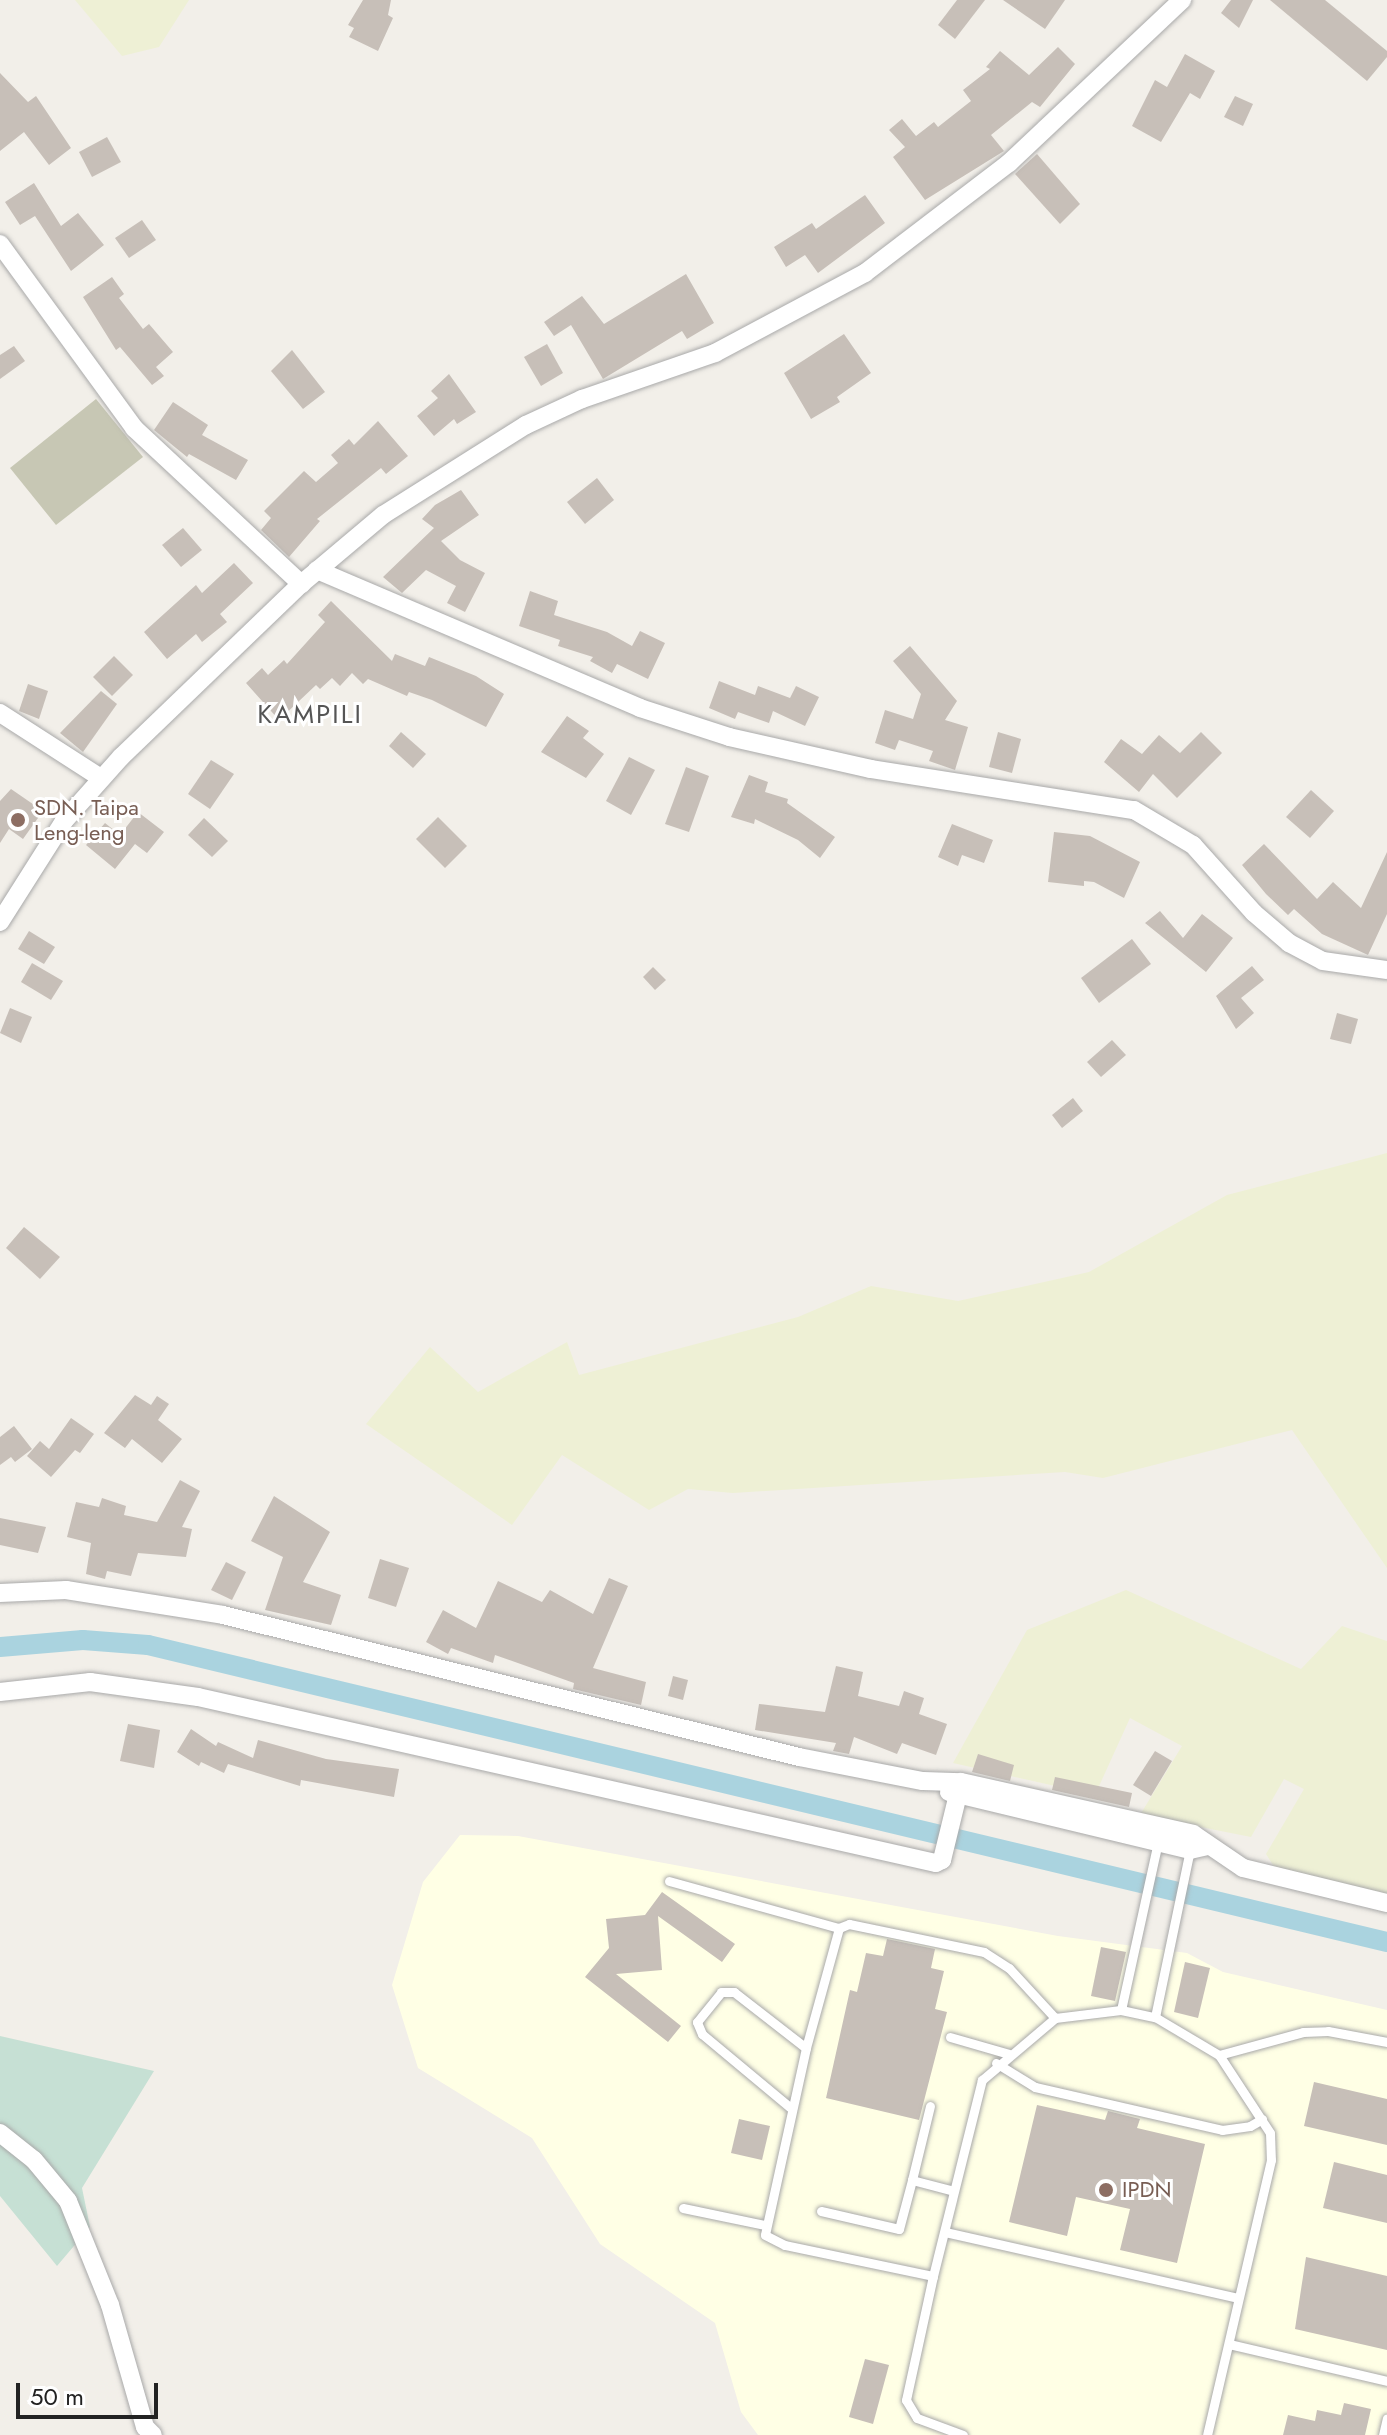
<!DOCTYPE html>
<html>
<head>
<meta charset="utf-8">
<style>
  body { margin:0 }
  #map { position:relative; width:1387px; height:2435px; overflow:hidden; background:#f2efe9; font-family:Jost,sans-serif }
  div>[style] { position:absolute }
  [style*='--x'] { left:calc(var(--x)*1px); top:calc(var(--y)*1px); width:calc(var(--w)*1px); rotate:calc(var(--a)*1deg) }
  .education>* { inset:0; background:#ffffe5 }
  .construction>* { inset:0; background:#c7c7b4 }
  .farmland>* { inset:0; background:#eef0d5 }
  .wetland>* { inset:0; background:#c6e0d4 }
  .canal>* { height:20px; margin:-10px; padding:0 10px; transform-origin:10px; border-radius:10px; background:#aad3df }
  .building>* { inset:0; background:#c7bfb8 }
  .roads { filter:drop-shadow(0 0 2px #a9a9a9) drop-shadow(0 0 2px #a9a9a9) }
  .lane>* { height:9px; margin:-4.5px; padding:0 4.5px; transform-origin:4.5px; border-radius:4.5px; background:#fff }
  .street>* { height:18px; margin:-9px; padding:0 9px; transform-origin:9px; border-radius:9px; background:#fff }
  .dots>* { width:22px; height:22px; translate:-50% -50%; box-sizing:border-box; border:4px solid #fff; border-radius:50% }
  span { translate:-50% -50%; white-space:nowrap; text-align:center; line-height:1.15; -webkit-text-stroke:6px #fff; paint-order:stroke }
  .education-label { font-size:22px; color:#785e54 }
  .left { translate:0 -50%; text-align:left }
  .quarter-label { font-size:26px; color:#555; letter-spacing:2px }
  .scale { position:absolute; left:16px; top:2383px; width:142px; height:36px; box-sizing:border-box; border:4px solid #222; border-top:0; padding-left:10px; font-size:24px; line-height:28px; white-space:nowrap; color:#222; -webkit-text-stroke:6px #fff; paint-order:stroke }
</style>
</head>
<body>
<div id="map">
  <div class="education">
    <i style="clip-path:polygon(460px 1835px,518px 1836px,1058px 1936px,1187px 1953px,1223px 1972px,1387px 2010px,1387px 2435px,758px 2435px,741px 2412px,715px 2323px,600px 2244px,532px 2138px,418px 2068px,392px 1985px,423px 1882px)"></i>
  </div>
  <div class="construction">
    <i style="clip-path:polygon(96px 399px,143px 457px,56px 525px,10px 468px)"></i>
  </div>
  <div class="farmland">
    <i style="clip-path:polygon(75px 0,189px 0,159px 47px,122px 56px)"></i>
    <i style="clip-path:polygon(1387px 1153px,1387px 1568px,1292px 1430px,1103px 1478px,1065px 1472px,733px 1493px,688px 1489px,649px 1510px,562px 1455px,512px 1525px,366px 1424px,430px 1347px,478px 1392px,567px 1342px,579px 1375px,798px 1317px,871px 1286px,958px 1301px,1089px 1272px,1227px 1195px)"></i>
    <i style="clip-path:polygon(1126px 1590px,1301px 1669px,1342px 1626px,1387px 1641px,1387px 1899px,1280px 1876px,1266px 1854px,1304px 1789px,1284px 1779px,1251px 1837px,1140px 1815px,1182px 1746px,1130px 1718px,1095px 1795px,953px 1763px,1027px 1630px)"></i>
  </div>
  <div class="wetland">
    <i style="clip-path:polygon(0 2036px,154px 2071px,82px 2188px,90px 2227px,57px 2266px,0 2196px)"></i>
  </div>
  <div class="canal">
    <i style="--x:0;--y:1647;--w:83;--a:-4.8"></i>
    <i style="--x:83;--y:1640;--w:65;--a:4.4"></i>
    <i style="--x:148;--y:1645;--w:1274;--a:13.48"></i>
  </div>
  <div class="building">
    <i style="clip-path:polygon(363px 0,391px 0,388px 15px,393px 18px,378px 51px,349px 37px,354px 28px,348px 25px)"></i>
    <i style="clip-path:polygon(957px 0,985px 0,955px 39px,938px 25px)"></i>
    <i style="clip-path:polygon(1003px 0,1065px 0,1045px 29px)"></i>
    <i style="clip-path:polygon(1231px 0,1253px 0,1239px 28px,1221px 13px)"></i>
    <i style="clip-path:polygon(1270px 0,1325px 0,1387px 51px,1387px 57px,1367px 81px)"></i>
    <i style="clip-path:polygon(1058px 47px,1075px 64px,1040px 107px,1032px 102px,991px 135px,1004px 151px,925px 200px,893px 157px,905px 147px,889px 130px,902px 119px,916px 136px,934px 122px,938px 127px,971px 101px,963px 90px,990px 69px,986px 67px,1000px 51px,1029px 75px)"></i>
    <i style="clip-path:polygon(1185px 54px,1215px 71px,1200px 99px,1190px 93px,1161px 142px,1132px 126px,1155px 80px,1167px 87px)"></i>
    <i style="clip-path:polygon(0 73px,28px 102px,36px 96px,71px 148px,49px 165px,24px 132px,0 151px)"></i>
    <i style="clip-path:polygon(1235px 96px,1253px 104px,1243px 126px,1224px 117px)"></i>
    <i style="clip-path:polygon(107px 137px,121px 162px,92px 177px,79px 152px)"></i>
    <i style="clip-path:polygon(1037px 154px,1080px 204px,1060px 224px,1015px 174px)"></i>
    <i style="clip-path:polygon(34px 183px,61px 226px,78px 213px,104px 245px,71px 271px,35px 216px,20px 225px,5px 202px)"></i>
    <i style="clip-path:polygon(865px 195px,885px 223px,818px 273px,805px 255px,786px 267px,774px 247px,812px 223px,816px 229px)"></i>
    <i style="clip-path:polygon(142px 220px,156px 240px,129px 258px,115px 238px)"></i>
    <i style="clip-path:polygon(686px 274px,714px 323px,687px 339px,682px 331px,603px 379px,571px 325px,554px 336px,544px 322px,582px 296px,604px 324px)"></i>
    <i style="clip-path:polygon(112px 277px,124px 294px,119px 298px,143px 329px,149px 324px,173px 352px,156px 367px,164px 376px,152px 385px,120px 347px,116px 350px,83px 297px)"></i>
    <i style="clip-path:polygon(844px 334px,871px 373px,837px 397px,840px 402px,811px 419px,784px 373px)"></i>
    <i style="clip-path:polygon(547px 344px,563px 373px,541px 386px,524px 357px)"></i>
    <i style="clip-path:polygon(14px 346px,25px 361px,0 379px,0 355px)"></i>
    <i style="clip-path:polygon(292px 350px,325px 392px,303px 409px,271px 371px)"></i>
    <i style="clip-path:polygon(449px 374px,476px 412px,457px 424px,454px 419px,434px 436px,417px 416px,438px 398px,431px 391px)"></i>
    <i style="clip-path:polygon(173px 402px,208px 425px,202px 435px,248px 460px,236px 480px,189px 454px,187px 457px,154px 430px)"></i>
    <i style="clip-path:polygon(378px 421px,408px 456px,386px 474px,381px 468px,317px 519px,320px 521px,289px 557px,261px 530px,271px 518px,264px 511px,304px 471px,316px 482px,338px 463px,331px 455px,349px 439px,354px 445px)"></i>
    <i style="clip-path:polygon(597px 478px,614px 500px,585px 524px,567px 502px)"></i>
    <i style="clip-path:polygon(461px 490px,479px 515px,441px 541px,460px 560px,485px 573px,465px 612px,447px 603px,456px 586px,426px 570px,402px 593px,383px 577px,434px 528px,422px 519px,435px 505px)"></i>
    <i style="clip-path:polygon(183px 528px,202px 550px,181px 567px,162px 545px)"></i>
    <i style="clip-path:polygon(234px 563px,253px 583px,220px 614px,227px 622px,202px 642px,196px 634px,167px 659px,144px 632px,196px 585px,202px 593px)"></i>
    <i style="clip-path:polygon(530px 591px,558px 601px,554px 615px,607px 632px,632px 646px,640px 631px,665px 643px,648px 679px,617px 664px,612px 673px,590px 661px,593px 657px,558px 646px,560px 640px,519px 626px)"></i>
    <i style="clip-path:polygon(331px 601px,392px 661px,395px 654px,425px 666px,429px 657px,476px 676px,504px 694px,486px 727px,432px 700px,409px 692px,407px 696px,368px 679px,363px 684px,352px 673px,340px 686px,332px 678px,320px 689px,316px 685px,279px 720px,246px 683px,262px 668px,268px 675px,284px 660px,287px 664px,325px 622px,318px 615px)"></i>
    <i style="clip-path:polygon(910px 646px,957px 701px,945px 720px,968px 727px,955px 770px,929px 761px,933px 751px,899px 740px,895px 750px,875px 743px,885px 710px,913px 719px,921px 694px,893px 661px)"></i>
    <i style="clip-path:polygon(114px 656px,133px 675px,112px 696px,93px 677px)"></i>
    <i style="clip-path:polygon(719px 681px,755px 695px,758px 686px,790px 698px,796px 686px,819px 697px,805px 726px,773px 711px,769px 723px,738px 712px,735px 719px,709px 708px)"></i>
    <i style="clip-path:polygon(28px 684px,48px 691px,39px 719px,19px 711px)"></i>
    <i style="clip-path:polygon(101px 691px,117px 704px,83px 752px,60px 733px)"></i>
    <i style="clip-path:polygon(567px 716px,589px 731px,583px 738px,604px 754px,586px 778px,541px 752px)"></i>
    <i style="clip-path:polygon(401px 732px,426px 754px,413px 768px,389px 746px)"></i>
    <i style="clip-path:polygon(998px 732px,1021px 739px,1012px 773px,989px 767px)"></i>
    <i style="clip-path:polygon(1201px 732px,1222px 753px,1177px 798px,1153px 774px,1139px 792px,1104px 762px,1121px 739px,1142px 754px,1159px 735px,1180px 753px)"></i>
    <i style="clip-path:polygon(629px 757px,655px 770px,631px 815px,606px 801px)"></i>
    <i style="clip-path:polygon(211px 760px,234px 774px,210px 809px,188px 794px)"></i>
    <i style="clip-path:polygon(686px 767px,709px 776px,689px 832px,665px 824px)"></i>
    <i style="clip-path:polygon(749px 775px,768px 782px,765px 792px,788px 799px,787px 803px,835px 837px,820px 858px,798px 840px,755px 819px,754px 824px,731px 817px)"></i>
    <i style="clip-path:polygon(11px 789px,43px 811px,23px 839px,9px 829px,0 843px,0 801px)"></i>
    <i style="clip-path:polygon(1311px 790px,1334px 811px,1310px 838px,1286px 817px)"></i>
    <i style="clip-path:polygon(138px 812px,164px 832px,147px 853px,135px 844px,115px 869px,86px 845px,105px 823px,120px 835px)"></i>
    <i style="clip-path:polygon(438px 817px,467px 846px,445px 868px,416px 839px)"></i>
    <i style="clip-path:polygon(204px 818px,228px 841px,212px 857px,188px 835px)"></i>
    <i style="clip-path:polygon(952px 824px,993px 840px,984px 863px,962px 855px,958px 866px,938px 857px)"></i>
    <i style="clip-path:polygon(1054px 832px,1090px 836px,1140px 862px,1124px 898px,1094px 882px,1084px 881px,1084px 886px,1048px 882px)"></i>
    <i style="clip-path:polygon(1264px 844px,1317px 899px,1333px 882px,1361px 908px,1387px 852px,1387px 914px,1368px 955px,1322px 934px,1294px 909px,1288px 915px,1266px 894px,1242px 865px)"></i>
    <i style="clip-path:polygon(1160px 911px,1183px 938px,1202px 914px,1233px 938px,1206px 972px,1145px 923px)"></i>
    <i style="clip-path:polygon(29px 931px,55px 947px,44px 964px,18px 949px)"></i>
    <i style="clip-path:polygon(1132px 939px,1151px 964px,1099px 1003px,1081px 978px)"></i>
    <i style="clip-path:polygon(32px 963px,63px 981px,51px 1000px,21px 982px)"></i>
    <i style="clip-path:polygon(1252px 966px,1264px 980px,1241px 998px,1254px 1013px,1236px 1029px,1216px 996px)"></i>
    <i style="clip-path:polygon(653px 967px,666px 980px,655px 990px,643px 977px)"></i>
    <i style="clip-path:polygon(10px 1008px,32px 1017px,21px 1043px,0 1033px)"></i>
    <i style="clip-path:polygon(1337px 1013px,1358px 1019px,1351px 1044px,1330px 1039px)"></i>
    <i style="clip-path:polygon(1112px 1040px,1126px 1055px,1101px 1077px,1087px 1062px)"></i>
    <i style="clip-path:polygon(1073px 1098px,1083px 1111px,1062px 1128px,1052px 1115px)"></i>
    <i style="clip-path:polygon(24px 1227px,60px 1257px,40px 1279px,6px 1248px)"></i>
    <i style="clip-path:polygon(135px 1395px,151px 1405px,157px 1396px,169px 1404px,158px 1420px,182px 1439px,162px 1463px,132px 1439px,125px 1448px,104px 1433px)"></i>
    <i style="clip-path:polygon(71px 1418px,94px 1434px,80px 1453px,75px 1450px,51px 1477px,27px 1456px,40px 1441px,49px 1449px)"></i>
    <i style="clip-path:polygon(14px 1426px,32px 1449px,15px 1462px,11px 1457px,0 1465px,0 1437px)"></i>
    <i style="clip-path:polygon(180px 1480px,200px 1491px,182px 1527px,192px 1529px,186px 1557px,138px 1553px,131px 1576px,107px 1571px,105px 1579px,86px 1574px,91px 1543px,67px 1537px,76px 1502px,99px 1507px,102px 1498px,126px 1506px,124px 1515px,157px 1522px)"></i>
    <i style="clip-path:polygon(274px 1496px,330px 1532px,303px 1582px,341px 1595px,331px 1625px,265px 1610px,283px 1557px,251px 1541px)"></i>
    <i style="clip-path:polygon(0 1518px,46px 1527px,38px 1553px,0 1545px)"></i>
    <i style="clip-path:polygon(380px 1559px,409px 1568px,396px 1607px,368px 1598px)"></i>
    <i style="clip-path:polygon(226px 1562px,246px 1572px,232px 1600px,211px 1590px)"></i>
    <i style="clip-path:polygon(609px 1578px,628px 1586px,593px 1668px,646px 1682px,641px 1705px,573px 1689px,574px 1683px,495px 1655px,493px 1663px,451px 1648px,448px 1654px,426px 1642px,443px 1610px,476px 1628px,498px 1581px,542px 1602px,550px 1590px,593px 1614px)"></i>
    <i style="clip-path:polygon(836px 1666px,863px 1672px,858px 1696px,899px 1706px,904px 1691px,924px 1698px,919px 1714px,947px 1724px,936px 1755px,902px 1743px,897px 1754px,854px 1737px,849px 1754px,833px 1751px,836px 1743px,755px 1730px,759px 1704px,825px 1712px)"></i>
    <i style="clip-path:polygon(673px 1676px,688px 1680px,683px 1700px,668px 1696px)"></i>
    <i style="clip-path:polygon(128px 1724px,160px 1730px,154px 1768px,120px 1761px)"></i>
    <i style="clip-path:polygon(191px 1729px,216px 1746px,218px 1742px,253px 1758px,258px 1740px,326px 1759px,399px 1769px,394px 1797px,301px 1780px,300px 1786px,228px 1764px,224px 1773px,201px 1762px,199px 1766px,177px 1752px)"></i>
    <i style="clip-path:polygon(1155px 1751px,1172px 1761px,1151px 1796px,1133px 1785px)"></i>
    <i style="clip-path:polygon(978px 1754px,1014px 1765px,1010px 1781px,972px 1772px)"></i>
    <i style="clip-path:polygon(1055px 1777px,1132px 1793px,1129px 1807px,1052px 1790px)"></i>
    <i style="clip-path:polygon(662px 1892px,735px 1944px,722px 1962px,658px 1916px,662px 1970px,616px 1974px,681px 2026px,668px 2042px,585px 1977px,609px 1948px,606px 1919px,645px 1915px)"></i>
    <i style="clip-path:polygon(887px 1939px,935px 1949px,931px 1968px,944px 1971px,935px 2009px,947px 2012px,919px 2120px,826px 2098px,850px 1990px,857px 1992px,866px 1953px,883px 1956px)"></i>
    <i style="clip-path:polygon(1101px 1947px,1126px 1952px,1115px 2001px,1091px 1996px)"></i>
    <i style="clip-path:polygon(1185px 1962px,1210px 1968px,1198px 2018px,1174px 2012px)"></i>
    <i style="clip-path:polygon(1314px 2082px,1387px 2099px,1387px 2145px,1304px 2126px)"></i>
    <i style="clip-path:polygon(1037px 2105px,1105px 2120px,1108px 2111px,1140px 2119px,1137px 2128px,1205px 2144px,1177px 2263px,1120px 2250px,1130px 2209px,1076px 2197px,1067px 2236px,1009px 2222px)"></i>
    <i style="clip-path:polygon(739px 2119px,770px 2126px,762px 2160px,731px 2153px)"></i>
    <i style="clip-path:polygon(1334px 2162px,1387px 2175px,1387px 2223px,1323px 2208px)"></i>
    <i style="clip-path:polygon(1306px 2257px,1387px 2276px,1387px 2350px,1295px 2329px)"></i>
    <i style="clip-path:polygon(865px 2359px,889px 2365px,873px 2424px,849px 2417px)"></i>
    <i style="clip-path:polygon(1344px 2403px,1371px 2409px,1365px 2435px,1283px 2435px,1288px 2415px,1315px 2421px,1317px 2410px,1341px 2415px)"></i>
  </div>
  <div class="roads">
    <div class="lane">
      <i style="--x:669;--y:1881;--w:176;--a:15.5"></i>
      <i style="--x:839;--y:1928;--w:11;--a:-22"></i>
      <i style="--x:849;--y:1924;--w:138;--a:11.7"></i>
      <i style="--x:984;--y:1952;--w:30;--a:33"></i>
      <i style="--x:1009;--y:1968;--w:68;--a:47.4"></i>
      <i style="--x:1055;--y:2018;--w:66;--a:-6.9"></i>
      <i style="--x:1121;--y:2010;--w:35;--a:12"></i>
      <i style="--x:1155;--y:2017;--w:74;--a:30.7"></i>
      <i style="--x:1219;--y:2055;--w:93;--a:56.8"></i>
      <i style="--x:1270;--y:2133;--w:27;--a:88"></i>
      <i style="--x:1271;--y:2160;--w:282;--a:103.1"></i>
      <i style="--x:839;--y:1928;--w:124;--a:105.4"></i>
      <i style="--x:806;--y:2048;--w:191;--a:102.4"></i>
      <i style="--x:765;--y:2235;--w:22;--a:27"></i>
      <i style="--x:785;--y:2245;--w:151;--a:11.8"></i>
      <i style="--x:933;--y:2276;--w:127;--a:102.3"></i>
      <i style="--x:906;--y:2400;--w:21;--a:59"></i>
      <i style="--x:917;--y:2418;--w:49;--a:20.3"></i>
      <i style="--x:1121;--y:2010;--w:172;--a:-77.6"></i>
      <i style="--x:1155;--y:2017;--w:172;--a:-78.2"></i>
      <i style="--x:950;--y:2037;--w:61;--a:16.1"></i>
      <i style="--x:1219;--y:2055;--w:87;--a:-15.3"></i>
      <i style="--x:1303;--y:2032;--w:25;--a:-2"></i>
      <i style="--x:1328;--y:2031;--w:60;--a:10.6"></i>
      <i style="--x:996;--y:2063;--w:46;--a:31.6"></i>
      <i style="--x:1035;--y:2087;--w:192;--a:12.9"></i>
      <i style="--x:1222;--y:2130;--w:28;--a:-8"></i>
      <i style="--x:1250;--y:2126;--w:14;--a:-30"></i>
      <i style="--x:930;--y:2106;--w:76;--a:103.7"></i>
      <i style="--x:912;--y:2180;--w:43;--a:14.7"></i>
      <i style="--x:792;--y:2109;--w:117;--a:-140.2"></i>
      <i style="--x:702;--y:2034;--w:13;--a:-113"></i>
      <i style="--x:697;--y:2022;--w:38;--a:-51"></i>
      <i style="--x:721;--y:1992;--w:13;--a:0"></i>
      <i style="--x:734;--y:1992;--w:91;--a:37.9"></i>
      <i style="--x:683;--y:2208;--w:84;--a:11.7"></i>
      <i style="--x:821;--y:2211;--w:80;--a:13"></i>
      <i style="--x:899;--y:2229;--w:51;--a:-75.1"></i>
      <i style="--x:945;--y:2232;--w:300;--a:12.7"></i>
      <i style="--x:933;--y:2276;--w:202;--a:-76"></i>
      <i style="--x:982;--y:2080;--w:96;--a:-40.3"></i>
      <i style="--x:1229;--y:2344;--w:162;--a:13.2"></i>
      <i style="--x:1383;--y:2435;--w:17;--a:-77"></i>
    </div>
    <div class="street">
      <i style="--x:0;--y:244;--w:228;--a:53.9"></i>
      <i style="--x:134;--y:428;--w:229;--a:43"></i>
      <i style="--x:317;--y:570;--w:351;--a:23.1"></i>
      <i style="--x:640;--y:708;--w:94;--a:18"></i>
      <i style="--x:729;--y:737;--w:146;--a:12.7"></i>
      <i style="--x:871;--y:769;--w:266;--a:8.9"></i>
      <i style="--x:1134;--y:810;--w:69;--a:30.7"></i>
      <i style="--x:1193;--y:845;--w:91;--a:48.1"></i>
      <i style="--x:1254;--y:913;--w:46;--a:40.6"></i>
      <i style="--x:1289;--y:943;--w:38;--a:28"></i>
      <i style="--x:1323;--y:961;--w:65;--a:8"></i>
      <i style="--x:0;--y:713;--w:120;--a:32.8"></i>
      <i style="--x:0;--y:922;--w:120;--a:-57.6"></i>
      <i style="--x:64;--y:821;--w:86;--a:-48.3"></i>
      <i style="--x:121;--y:757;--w:250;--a:-43.9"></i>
      <i style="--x:301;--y:584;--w:107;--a:-40.1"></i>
      <i style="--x:383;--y:515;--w:169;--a:-32.2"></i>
      <i style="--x:526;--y:425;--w:62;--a:-24.9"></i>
      <i style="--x:582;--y:399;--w:141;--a:-19.1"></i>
      <i style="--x:715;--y:353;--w:170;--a:-28.1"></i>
      <i style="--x:865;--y:273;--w:181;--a:-37.4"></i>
      <i style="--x:1009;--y:163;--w:238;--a:-43.3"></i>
      <i style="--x:0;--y:1593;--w:66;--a:-2.6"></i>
      <i style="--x:66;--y:1590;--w:159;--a:9"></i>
      <i style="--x:223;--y:1615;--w:593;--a:13.85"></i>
      <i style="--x:799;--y:1757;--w:126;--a:11"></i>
      <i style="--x:923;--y:1781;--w:38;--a:2"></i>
      <i style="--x:961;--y:1782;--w:238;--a:12.6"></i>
      <i style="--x:1193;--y:1834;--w:60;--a:34.2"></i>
      <i style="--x:1243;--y:1868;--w:148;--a:13.7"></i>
      <i style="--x:0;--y:1692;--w:91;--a:-6.3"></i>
      <i style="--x:90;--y:1682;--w:109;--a:7.9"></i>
      <i style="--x:198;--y:1697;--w:756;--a:12.68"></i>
      <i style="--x:936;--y:1863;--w:7;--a:-27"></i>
      <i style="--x:942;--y:1860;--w:80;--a:-76.3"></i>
      <i style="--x:949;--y:1792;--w:248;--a:13.5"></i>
      <i style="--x:1190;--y:1850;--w:17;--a:-13"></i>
      <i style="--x:0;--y:2133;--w:43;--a:38.5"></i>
      <i style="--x:34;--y:2160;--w:53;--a:50.3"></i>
      <i style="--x:68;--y:2201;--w:112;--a:68"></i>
      <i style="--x:110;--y:2305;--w:127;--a:74"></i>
      <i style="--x:145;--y:2427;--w:11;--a:45"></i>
    </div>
  </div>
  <div class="dots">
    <i style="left:18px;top:820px;background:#8d6e63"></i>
    <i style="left:1106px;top:2190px;background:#8d6e63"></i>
  </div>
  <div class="education-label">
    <span class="left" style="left:34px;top:820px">SDN. Taipa<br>Leng-leng</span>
    <span class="left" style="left:1122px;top:2190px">IPDN</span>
  </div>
  <div class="quarter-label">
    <span style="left:310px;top:715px">KAMPILI</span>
  </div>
  <div class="scale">50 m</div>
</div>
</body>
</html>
